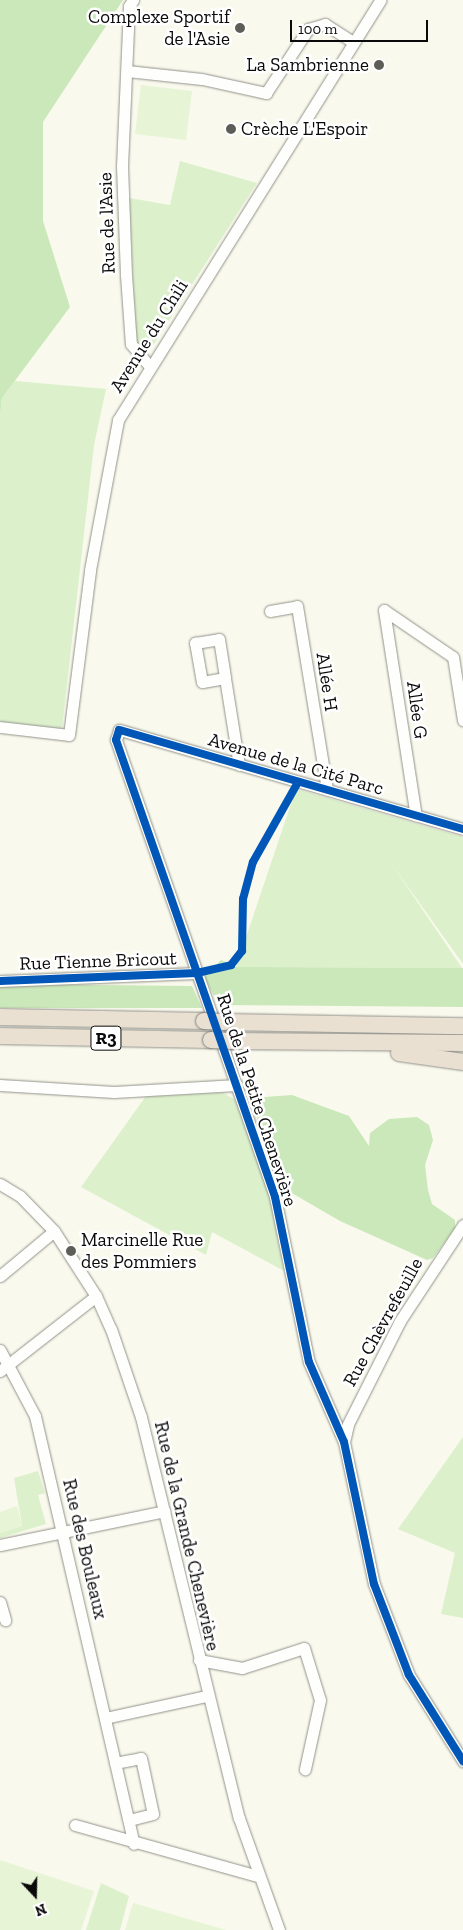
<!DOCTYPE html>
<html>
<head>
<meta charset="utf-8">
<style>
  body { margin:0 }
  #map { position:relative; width:463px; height:1930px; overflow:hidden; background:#f9f9ed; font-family:"Zilla Slab",serif }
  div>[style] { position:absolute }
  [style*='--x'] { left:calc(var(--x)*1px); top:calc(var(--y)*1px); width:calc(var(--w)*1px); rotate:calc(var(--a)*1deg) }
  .green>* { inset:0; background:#dcf0cc }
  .forest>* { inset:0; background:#cbe8ba }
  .pitch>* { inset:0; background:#e7f4d6 }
  .roads { filter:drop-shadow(0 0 1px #92928c) drop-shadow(0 0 1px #92928c) }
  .minor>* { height:11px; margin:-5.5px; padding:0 5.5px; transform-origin:5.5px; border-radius:5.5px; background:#fefefc }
  .highway>* { height:16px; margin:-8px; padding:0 8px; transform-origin:8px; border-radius:8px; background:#e9e0d2 }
  .bridges { filter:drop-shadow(0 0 1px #7f7f7a) drop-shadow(0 0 1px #7f7f7a) }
  .highway-bridge>* { height:16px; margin:-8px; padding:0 8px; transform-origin:8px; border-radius:8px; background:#e9e0d2 }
  .cycleway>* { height:8px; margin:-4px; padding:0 4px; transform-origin:4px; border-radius:4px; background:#0057b8 }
  .dots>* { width:14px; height:14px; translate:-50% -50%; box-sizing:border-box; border:2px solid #fff; border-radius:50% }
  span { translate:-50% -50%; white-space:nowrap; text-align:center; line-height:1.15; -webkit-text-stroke:5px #fff; paint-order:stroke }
  .shield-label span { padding:1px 4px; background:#fff; border:1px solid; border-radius:4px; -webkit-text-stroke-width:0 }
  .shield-label { font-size:18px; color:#0a0a0a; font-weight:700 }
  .poi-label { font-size:19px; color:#0a0a0a }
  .right { translate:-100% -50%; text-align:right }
  .left { translate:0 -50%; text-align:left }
  .street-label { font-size:19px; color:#0a0a0a }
  .north { position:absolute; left:10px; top:1870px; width:50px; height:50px; -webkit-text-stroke:4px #fff; paint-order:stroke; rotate:159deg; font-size:14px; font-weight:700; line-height:20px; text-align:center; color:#0a0a0a }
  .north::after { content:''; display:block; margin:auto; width:18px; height:22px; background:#0a0a0a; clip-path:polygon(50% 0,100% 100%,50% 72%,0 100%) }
  .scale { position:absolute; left:290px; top:20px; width:138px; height:22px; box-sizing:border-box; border:2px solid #0a0a0a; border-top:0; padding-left:6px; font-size:15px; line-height:18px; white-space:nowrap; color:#0a0a0a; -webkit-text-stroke:4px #fff; paint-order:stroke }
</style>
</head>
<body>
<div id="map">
  <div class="green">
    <i style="clip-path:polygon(180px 161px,257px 183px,154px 344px,144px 352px,136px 341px,129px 198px,170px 205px)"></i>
    <i style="clip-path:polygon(15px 381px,106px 389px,94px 445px,62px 729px,0 722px,0 416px,2px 398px)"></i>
    <i style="clip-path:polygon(296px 789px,463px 837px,463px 964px,391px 863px,462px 968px,236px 967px)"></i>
    <i style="clip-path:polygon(222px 1092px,237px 1101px,267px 1185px,284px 1271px,212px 1232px,206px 1255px,81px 1187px,146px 1096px)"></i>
    <i style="clip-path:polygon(463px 1437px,463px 1618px,441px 1614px,455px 1553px,398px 1529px)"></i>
    <i style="clip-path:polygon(38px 1471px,45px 1493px,38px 1495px,46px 1524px,0 1538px,0 1533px,22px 1526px,14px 1478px)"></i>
    <i style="clip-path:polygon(101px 1883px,129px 1896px,120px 1930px,86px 1930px)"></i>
  </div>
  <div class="forest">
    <i style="clip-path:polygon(0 0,123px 0,43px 122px,43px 221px,70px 307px,2px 398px,0 416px)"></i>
    <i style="clip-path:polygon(221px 960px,236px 967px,463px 968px,463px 1007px,219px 1005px,204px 977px)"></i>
    <i style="clip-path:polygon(0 984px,192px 986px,202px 1008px,0 1008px)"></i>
    <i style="clip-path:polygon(292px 1095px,349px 1116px,369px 1146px,370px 1133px,389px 1119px,417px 1117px,429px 1125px,433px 1140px,425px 1165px,428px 1190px,432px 1204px,455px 1220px,455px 1228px,433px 1258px,427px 1260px,340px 1221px,278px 1185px,251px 1098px)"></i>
  </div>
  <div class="pitch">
    <i style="clip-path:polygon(141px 85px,192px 91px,186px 140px,135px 134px)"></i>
    <i style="clip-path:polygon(17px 1506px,22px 1526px,0 1533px,0 1512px)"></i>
    <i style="clip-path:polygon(0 1860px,94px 1891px,81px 1930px,0 1930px)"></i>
    <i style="clip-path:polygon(133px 1903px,226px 1930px,125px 1930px)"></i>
  </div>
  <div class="roads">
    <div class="minor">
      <i style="--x:133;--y:0;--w:7;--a:124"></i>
      <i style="--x:129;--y:6;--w:160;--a:92.5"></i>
      <i style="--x:122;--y:166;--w:109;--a:87.9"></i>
      <i style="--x:126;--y:275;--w:69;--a:85.9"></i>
      <i style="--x:131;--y:344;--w:30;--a:50"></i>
      <i style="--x:127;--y:71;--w:75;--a:6.1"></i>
      <i style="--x:202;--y:79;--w:66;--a:12.3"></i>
      <i style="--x:266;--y:93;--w:77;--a:-56.7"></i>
      <i style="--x:308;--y:29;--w:18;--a:-16"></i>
      <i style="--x:325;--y:24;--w:33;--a:33"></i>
      <i style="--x:384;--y:610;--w:208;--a:81.2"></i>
      <i style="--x:384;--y:610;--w:83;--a:34.3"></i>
      <i style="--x:453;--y:657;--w:64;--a:81"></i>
      <i style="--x:270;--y:611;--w:27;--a:-10"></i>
      <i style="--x:297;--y:606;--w:186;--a:80.7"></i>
      <i style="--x:225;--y:678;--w:23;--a:170"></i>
      <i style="--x:202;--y:682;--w:40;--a:-100"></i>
      <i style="--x:195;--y:643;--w:24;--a:-9"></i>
      <i style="--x:219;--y:639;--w:39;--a:81"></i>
      <i style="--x:225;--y:678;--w:88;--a:80.9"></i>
      <i style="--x:0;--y:727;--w:69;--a:6.6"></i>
      <i style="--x:69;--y:735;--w:166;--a:-82.7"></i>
      <i style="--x:90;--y:570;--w:153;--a:-79.4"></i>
      <i style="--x:118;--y:420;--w:495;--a:-58"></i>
      <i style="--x:463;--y:829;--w:358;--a:-163.9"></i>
      <i style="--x:119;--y:730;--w:10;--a:107"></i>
      <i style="--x:116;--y:740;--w:484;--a:70.8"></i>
      <i style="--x:275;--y:1197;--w:168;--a:78.4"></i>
      <i style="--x:309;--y:1362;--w:87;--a:66.4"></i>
      <i style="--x:344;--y:1442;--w:145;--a:78.1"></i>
      <i style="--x:374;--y:1584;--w:97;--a:69"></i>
      <i style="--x:409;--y:1675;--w:102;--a:57.9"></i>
      <i style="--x:0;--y:981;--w:197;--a:-2.3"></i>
      <i style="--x:0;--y:1085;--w:114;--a:3.5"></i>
      <i style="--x:114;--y:1092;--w:123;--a:-3.3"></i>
      <i style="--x:0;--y:1184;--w:23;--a:31"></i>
      <i style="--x:20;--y:1196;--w:49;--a:45.8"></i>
      <i style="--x:54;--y:1231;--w:77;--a:57.1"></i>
      <i style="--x:96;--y:1296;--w:36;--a:66"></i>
      <i style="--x:111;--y:1329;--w:93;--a:71.2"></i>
      <i style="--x:141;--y:1417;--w:413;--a:76.3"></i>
      <i style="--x:239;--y:1818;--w:119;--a:70.3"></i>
      <i style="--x:0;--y:1276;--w:70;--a:-39.8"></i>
      <i style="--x:0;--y:1350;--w:75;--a:62.1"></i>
      <i style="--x:35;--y:1416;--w:439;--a:77"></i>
      <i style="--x:0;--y:1371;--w:122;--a:-38"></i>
      <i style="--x:344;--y:1442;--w:18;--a:-77"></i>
      <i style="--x:348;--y:1424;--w:115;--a:-63.2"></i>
      <i style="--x:400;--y:1321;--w:115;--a:-56.7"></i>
      <i style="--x:0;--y:1545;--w:168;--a:-11.6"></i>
      <i style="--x:0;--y:1602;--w:19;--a:74"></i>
      <i style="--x:199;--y:1660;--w:44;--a:10.5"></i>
      <i style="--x:242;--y:1668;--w:65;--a:-17.9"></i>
      <i style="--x:304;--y:1648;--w:54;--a:72.9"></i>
      <i style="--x:320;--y:1700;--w:71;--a:102.3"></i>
      <i style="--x:105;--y:1718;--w:103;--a:-12.3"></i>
      <i style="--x:115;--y:1763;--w:26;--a:-11"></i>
      <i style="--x:141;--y:1758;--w:57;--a:77.9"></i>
      <i style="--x:153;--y:1814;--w:25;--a:166"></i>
      <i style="--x:75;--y:1825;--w:190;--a:15.6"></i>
    </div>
    <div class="highway">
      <i style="--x:0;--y:1017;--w:204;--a:1.1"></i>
      <i style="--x:224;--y:1022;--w:239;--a:1"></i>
      <i style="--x:0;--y:1036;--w:211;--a:1.1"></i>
      <i style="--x:231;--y:1041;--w:232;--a:0.5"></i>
      <i style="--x:399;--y:1053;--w:65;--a:8"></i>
    </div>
  </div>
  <div class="bridges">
    <div class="highway-bridge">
      <i style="--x:204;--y:1021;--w:20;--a:3"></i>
      <i style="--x:211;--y:1040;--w:20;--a:3"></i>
    </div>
  </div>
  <div class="cycleway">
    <i style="--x:463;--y:829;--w:358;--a:-163.9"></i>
    <i style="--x:119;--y:730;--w:10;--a:107"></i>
    <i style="--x:116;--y:740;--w:484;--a:70.8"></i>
    <i style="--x:275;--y:1197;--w:168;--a:78.4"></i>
    <i style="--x:309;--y:1362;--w:87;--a:66.4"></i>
    <i style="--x:344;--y:1442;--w:145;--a:78.1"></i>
    <i style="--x:374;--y:1584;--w:97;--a:69"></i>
    <i style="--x:409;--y:1675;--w:102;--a:57.9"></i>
    <i style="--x:0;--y:981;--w:197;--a:-2.3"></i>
    <i style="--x:197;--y:973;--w:35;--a:-13"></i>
    <i style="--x:231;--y:965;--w:18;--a:-52"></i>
    <i style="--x:242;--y:951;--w:52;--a:-88.9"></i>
    <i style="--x:243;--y:899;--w:38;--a:-75"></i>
    <i style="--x:253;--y:862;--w:92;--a:-60.6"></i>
  </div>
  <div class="dots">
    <i style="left:240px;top:28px;background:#5e5e59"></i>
    <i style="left:379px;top:65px;background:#5e5e59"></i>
    <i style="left:231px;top:129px;background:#5e5e59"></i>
    <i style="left:71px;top:1251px;background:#5e5e59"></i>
  </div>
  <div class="shield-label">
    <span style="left:106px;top:1038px">R3</span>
  </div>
  <div class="poi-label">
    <span class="right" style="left:230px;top:28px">Complexe Sportif<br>de l'Asie</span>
    <span class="right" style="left:369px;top:65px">La Sambrienne</span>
    <span class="left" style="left:241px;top:129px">Crèche L'Espoir</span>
    <span class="left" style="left:81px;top:1251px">Marcinelle Rue<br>des Pommiers</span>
  </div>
  <div class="street-label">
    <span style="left:107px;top:223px;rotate:-92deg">Rue de l'Asie</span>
    <span style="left:149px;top:336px;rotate:-58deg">Avenue du Chili</span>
    <span style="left:327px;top:682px;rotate:81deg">Allée H</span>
    <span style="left:417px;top:710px;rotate:82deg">Allée G</span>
    <span style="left:296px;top:764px;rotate:16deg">Avenue de la Cité Parc</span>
    <span style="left:98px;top:961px;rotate:-2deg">Rue Tienne Bricout</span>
    <span style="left:257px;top:1100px;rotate:72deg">Rue de la Petite Chenevière</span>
    <span style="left:383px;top:1322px;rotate:-61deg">Rue Chèvrefeuille</span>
    <span style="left:187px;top:1536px;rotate:77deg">Rue de la Grande Chenevière</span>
    <span style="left:85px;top:1549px;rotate:77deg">Rue des Bouleaux</span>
  </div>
  <div class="north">N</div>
  <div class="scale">100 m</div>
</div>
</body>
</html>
